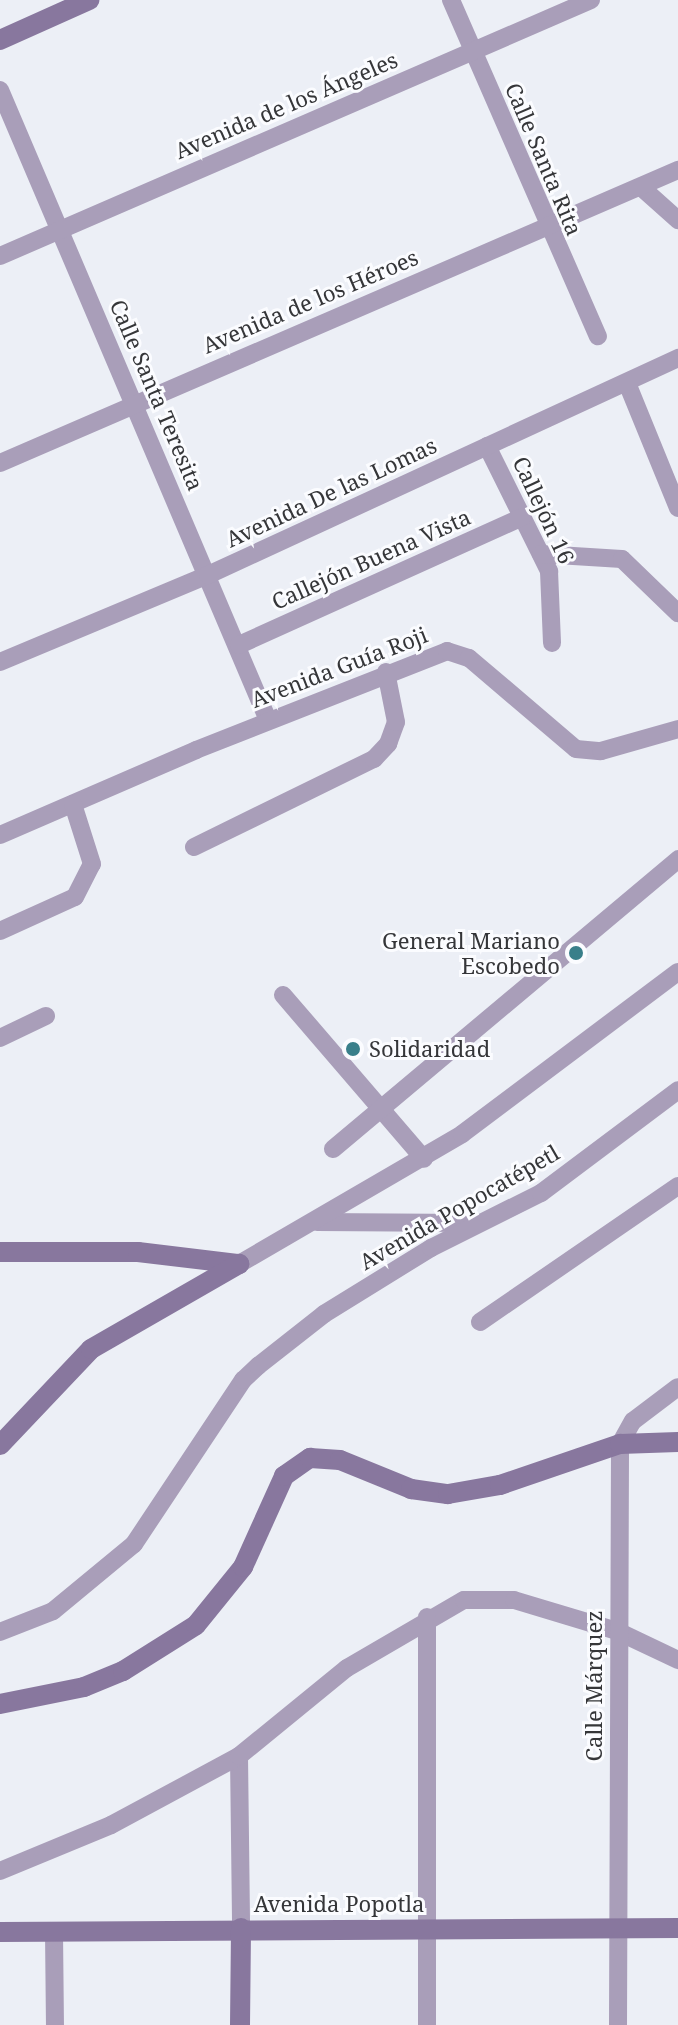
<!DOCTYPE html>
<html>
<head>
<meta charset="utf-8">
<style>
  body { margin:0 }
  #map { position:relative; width:678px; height:2025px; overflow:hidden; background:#eceff6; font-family:"Noto Serif",serif }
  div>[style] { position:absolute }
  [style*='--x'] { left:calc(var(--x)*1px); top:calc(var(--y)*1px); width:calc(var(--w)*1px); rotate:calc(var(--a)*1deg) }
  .street>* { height:18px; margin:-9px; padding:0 9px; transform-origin:9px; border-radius:9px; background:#a99eb9 }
  .secondary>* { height:20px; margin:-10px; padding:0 10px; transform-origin:10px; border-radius:10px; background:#88779e }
  .dots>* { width:22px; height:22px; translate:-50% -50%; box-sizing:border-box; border:4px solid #fbfcff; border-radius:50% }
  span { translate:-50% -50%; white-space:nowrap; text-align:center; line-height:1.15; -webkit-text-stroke:6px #fbfcff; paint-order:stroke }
  .street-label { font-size:22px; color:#353639 }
  .poi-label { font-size:22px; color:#353639 }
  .right { translate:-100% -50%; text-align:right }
  .left { translate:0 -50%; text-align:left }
</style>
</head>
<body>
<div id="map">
  <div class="street">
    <i style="--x:451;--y:0;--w:367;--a:66.4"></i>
    <i style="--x:0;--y:90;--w:685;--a:66.96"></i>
    <i style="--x:641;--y:187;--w:50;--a:41.7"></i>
    <i style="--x:0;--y:256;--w:644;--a:-23.42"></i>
    <i style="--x:627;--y:383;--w:135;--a:67.8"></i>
    <i style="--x:487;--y:446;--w:140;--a:63.6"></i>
    <i style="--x:549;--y:571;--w:72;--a:87.6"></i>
    <i style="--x:0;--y:463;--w:739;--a:-23.37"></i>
    <i style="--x:541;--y:554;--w:81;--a:3.5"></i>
    <i style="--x:622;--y:559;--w:78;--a:44"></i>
    <i style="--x:239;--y:645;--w:311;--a:-24.3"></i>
    <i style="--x:0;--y:662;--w:225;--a:-22.7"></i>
    <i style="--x:208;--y:575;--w:518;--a:-24.78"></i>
    <i style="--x:0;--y:835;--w:214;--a:-23.4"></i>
    <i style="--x:196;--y:750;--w:270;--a:-21.5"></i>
    <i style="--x:447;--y:651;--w:23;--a:18"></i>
    <i style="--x:469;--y:658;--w:140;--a:40.4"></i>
    <i style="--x:576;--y:749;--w:25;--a:5"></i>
    <i style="--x:601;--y:751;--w:80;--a:-15.9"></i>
    <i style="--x:194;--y:847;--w:200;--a:-26.1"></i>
    <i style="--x:374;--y:759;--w:21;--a:-47"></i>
    <i style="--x:388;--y:744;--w:23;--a:-70"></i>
    <i style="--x:396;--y:722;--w:51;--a:-101.3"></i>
    <i style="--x:0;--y:931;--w:82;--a:-24.4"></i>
    <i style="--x:75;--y:897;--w:37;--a:-63"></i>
    <i style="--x:92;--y:864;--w:63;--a:-107.6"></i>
    <i style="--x:283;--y:995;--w:216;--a:49.3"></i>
    <i style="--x:0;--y:1038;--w:51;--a:-25.6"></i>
    <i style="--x:333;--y:1149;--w:451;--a:-40"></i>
    <i style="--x:317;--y:1222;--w:154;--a:0.4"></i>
    <i style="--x:239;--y:1264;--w:258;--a:-30.2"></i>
    <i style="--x:462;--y:1134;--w:270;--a:-36.9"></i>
    <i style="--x:480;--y:1322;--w:240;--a:-34.5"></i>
    <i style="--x:0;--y:1632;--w:57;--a:-21.6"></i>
    <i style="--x:53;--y:1611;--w:105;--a:-39.6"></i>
    <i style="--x:134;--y:1544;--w:197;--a:-56.4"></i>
    <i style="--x:243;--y:1380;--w:21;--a:-43"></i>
    <i style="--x:258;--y:1366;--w:84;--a:-38.2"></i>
    <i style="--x:324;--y:1314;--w:126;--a:-31.7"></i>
    <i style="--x:431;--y:1248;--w:123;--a:-26.6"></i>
    <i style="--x:541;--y:1193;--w:171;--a:-36.9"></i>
    <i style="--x:239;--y:1756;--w:172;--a:89.3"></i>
    <i style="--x:0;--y:1871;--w:120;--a:-22.5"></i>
    <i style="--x:111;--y:1825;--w:145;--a:-28.3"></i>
    <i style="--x:239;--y:1756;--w:139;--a:-39.2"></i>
    <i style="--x:347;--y:1668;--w:135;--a:-30.2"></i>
    <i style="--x:464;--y:1600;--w:50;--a:0"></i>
    <i style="--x:514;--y:1600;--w:108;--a:16.8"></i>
    <i style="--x:617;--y:1631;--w:68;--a:25.4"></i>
    <i style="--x:54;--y:1932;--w:93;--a:89.4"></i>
    <i style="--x:427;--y:2025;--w:408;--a:-90"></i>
    <i style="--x:618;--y:2025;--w:581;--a:-89.8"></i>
    <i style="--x:620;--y:1444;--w:26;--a:-61"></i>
    <i style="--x:633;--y:1421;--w:56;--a:-37.1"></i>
  </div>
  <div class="secondary">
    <i style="--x:0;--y:40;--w:98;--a:-24.2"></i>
    <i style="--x:0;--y:1252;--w:138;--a:0"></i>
    <i style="--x:138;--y:1252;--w:102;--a:6.8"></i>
    <i style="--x:0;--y:1445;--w:132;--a:-46.5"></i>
    <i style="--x:91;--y:1349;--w:171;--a:-29.9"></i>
    <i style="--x:0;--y:1704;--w:86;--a:-11.4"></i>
    <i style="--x:84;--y:1687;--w:42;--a:-22.3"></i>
    <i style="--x:123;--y:1671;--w:86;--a:-32.2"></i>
    <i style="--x:196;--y:1625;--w:75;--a:-51"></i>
    <i style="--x:243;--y:1567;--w:100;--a:-65.7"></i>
    <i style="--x:284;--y:1476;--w:32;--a:-35"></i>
    <i style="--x:310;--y:1458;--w:30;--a:4"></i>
    <i style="--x:340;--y:1460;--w:77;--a:22.2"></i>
    <i style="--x:411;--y:1489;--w:37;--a:8"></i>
    <i style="--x:448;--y:1494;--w:53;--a:-9.8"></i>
    <i style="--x:500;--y:1485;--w:127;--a:-18.9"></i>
    <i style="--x:620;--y:1444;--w:58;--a:-2"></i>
    <i style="--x:0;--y:1932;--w:678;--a:-0.34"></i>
    <i style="--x:240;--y:2025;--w:97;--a:-89.4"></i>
  </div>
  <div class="dots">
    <i style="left:576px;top:953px;background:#397f8a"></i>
    <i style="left:353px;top:1049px;background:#397f8a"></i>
  </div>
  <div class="street-label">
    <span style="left:286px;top:105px;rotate:-23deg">Avenida de los Ángeles</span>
    <span style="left:544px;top:159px;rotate:67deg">Calle Santa Rita</span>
    <span style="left:310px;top:301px;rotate:-23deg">Avenida de los Héroes</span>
    <span style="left:157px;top:395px;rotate:67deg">Calle Santa Teresita</span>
    <span style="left:331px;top:492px;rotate:-25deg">Avenida De las Lomas</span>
    <span style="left:544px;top:510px;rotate:65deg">Callejón 16</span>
    <span style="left:371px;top:559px;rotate:-24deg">Callejón Buena Vista</span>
    <span style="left:339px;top:667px;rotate:-21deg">Avenida Guía Roji</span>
    <span style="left:459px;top:1207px;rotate:-30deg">Avenida Popocatépetl</span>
    <span style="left:594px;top:1686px;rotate:-90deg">Calle Márquez</span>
    <span style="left:339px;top:1904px">Avenida Popotla</span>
  </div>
  <div class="poi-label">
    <span class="right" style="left:560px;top:953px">General Mariano<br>Escobedo</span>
    <span class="left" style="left:369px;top:1049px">Solidaridad</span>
  </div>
</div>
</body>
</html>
